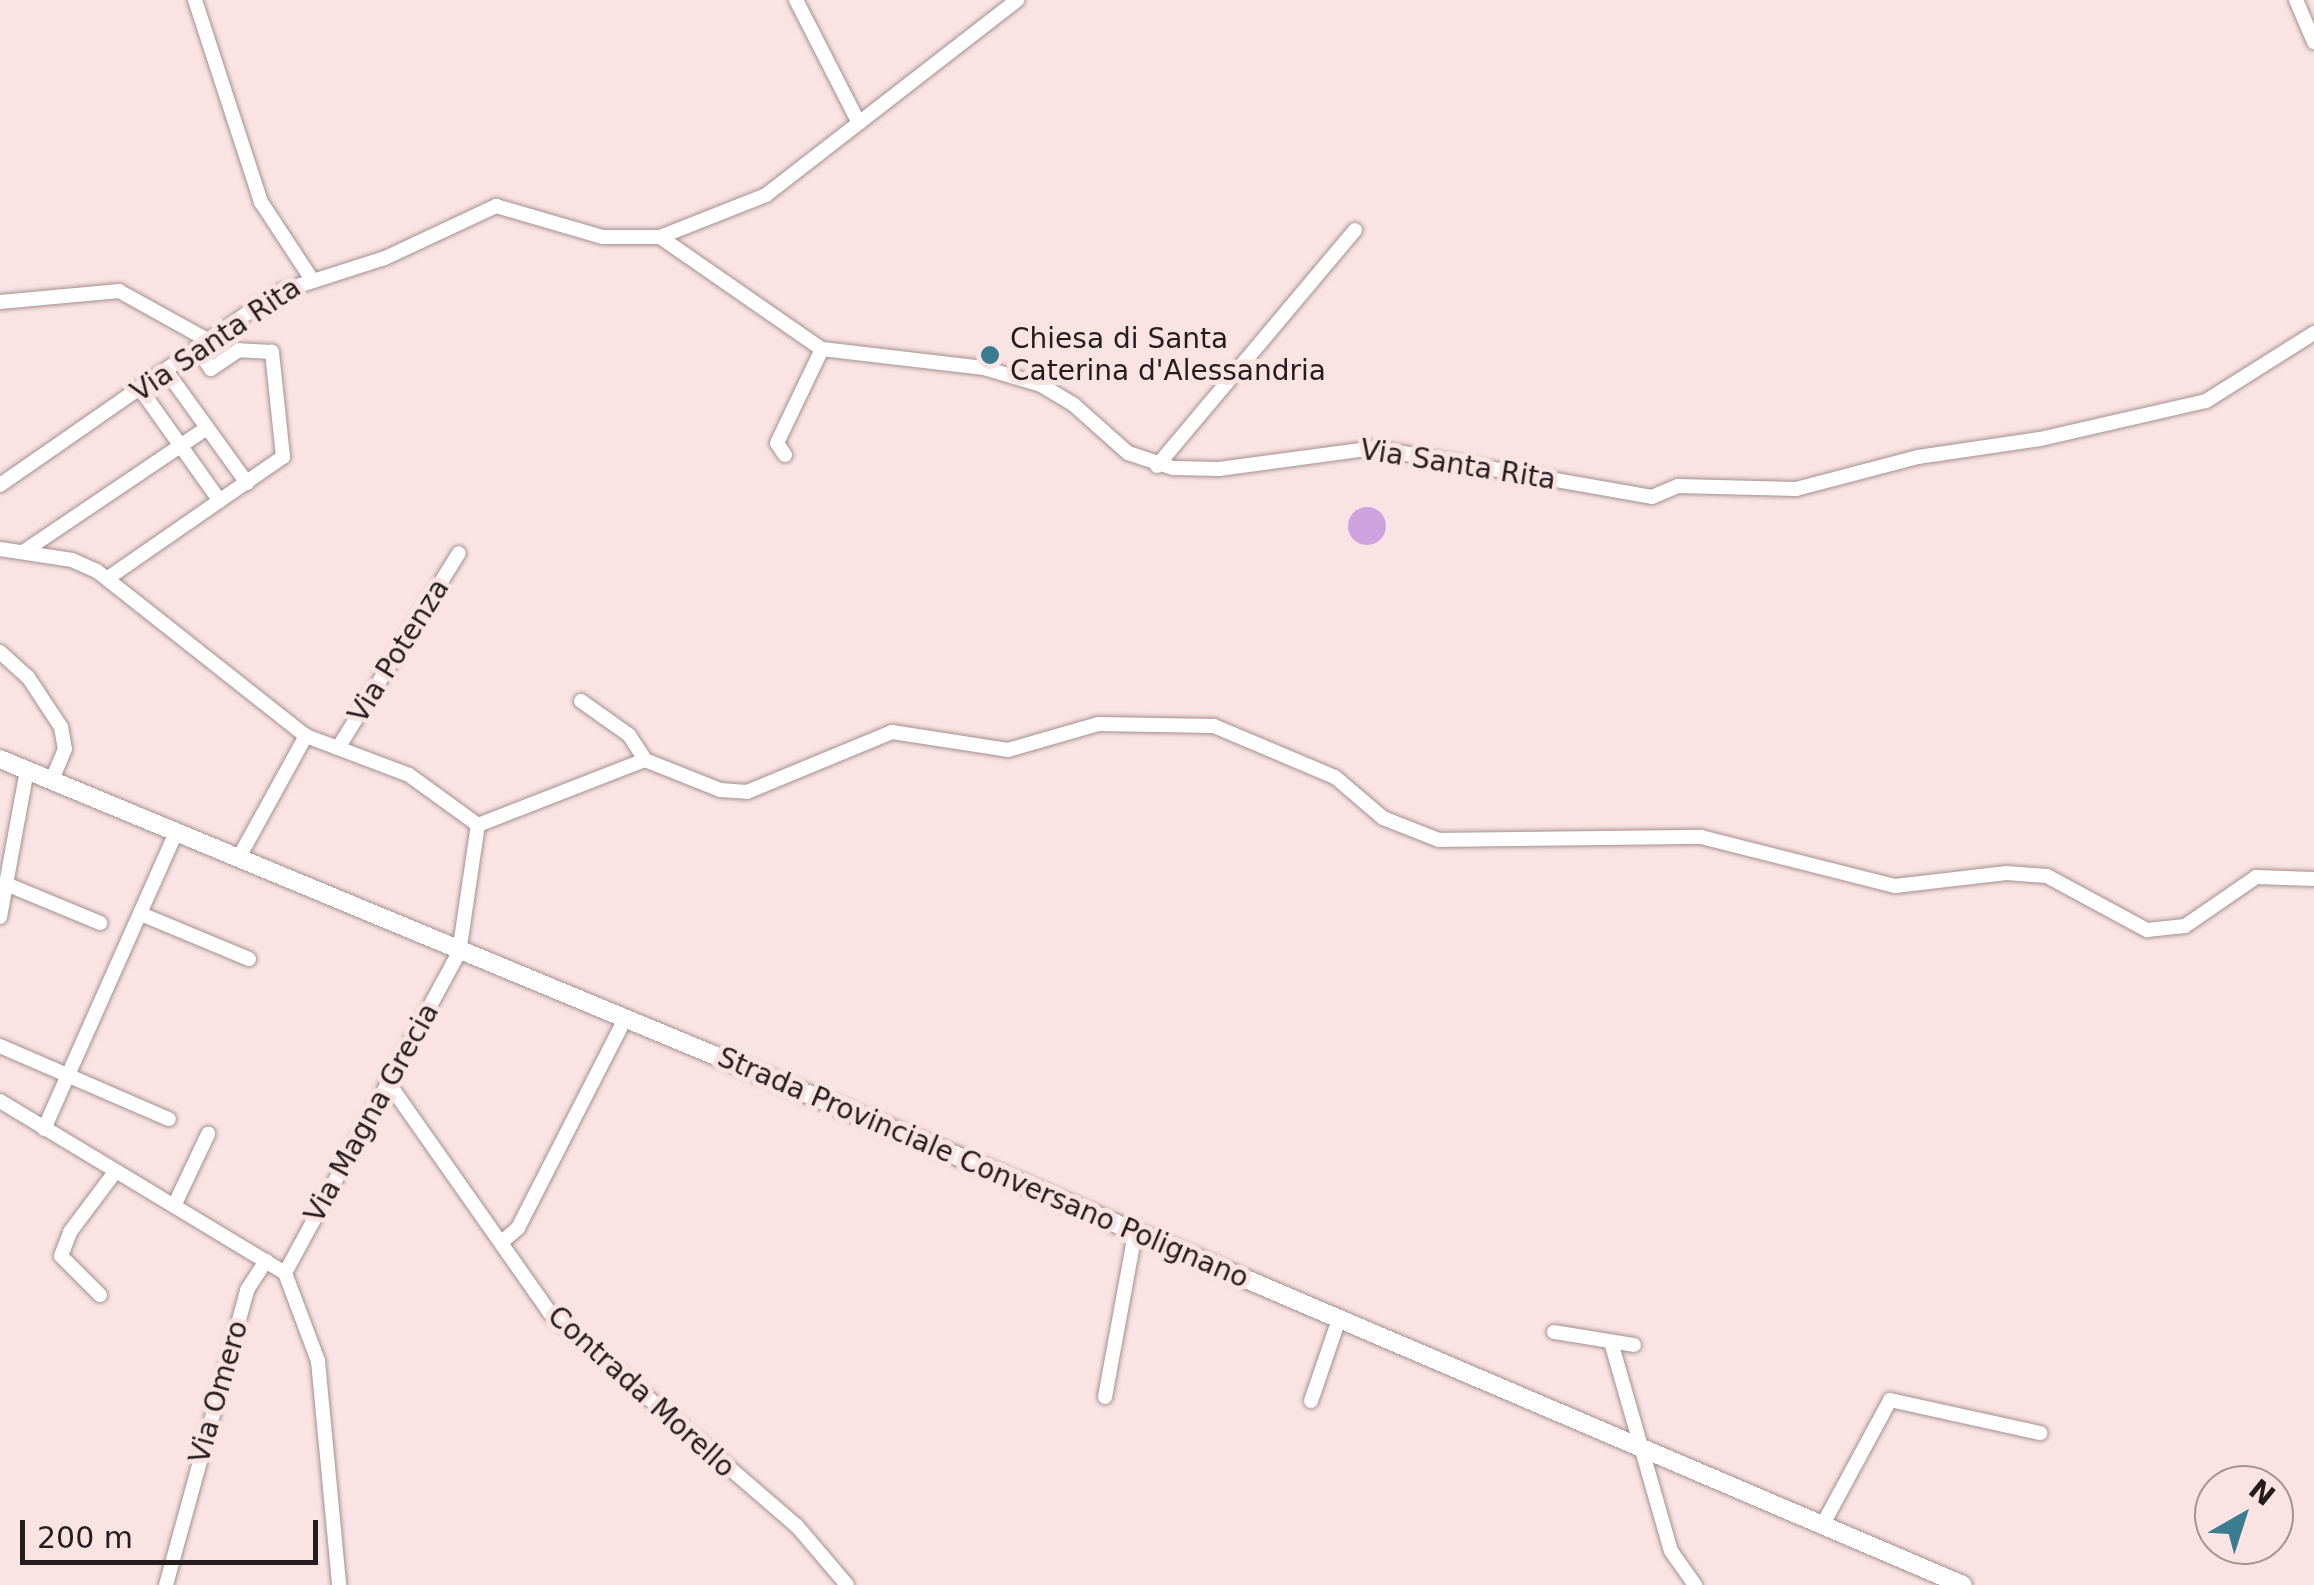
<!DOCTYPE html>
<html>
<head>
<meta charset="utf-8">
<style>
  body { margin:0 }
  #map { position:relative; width:2314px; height:1585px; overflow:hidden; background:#f9e3e3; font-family:"DejaVu Sans",sans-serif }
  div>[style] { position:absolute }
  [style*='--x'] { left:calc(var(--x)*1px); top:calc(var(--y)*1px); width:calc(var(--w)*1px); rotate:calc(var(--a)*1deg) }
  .water>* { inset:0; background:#cca2df }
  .round { border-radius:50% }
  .roads { filter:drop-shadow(0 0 2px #a59090) drop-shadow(0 0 2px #a59090) }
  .minor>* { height:14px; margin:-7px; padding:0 7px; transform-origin:7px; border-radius:7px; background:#fff }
  .major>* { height:18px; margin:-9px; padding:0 9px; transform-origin:9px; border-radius:9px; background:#fff }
  .dots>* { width:28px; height:28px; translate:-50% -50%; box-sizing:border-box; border:5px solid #f9e3e3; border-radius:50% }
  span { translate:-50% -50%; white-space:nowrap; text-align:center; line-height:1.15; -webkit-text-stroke:10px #f9e3e3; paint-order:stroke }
  .poi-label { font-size:28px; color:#251d1d }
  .left { translate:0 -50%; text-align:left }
  .street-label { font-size:28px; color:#251d1d }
  .north { position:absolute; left:2194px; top:1465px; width:100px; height:100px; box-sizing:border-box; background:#f9e3e3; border:2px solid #a49494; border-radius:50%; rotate:39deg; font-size:28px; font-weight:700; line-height:40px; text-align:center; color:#251d1d }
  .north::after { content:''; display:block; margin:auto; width:35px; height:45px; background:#3c7c90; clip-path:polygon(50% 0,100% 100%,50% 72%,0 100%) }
  .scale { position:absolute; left:20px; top:1520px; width:298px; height:45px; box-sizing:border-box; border:5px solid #251d1d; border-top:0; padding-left:12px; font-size:30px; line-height:35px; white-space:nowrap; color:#251d1d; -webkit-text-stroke:8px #f9e3e3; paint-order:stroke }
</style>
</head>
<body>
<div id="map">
  <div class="water">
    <i class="round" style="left:1348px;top:507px;width:38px;height:38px"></i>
  </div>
  <div class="roads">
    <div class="minor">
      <i style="--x:195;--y:0;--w:213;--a:71.9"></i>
      <i style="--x:261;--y:202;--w:91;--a:56.7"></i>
      <i style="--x:796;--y:0;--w:138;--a:62.9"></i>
      <i style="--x:2296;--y:0;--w:46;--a:66.8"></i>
      <i style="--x:660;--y:237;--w:114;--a:-21.6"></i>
      <i style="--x:766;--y:195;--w:318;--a:-37.8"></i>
      <i style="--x:0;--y:302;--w:120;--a:-5.3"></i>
      <i style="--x:119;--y:291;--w:105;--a:29"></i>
      <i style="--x:167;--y:372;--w:137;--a:54.2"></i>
      <i style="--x:141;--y:390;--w:136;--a:54.6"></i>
      <i style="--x:785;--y:455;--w:14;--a:-124"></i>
      <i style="--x:777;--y:443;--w:104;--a:-64.4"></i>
      <i style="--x:1157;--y:466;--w:308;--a:-50"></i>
      <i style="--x:0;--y:485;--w:336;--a:-34.8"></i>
      <i style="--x:276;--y:293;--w:114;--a:-17.8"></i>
      <i style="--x:385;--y:258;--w:123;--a:-25.1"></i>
      <i style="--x:496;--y:206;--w:111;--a:16.2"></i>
      <i style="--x:603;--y:237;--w:57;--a:0"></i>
      <i style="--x:660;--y:237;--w:197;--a:34.7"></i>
      <i style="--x:822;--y:349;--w:163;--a:6.7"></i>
      <i style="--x:984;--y:368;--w:59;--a:16.6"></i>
      <i style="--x:1041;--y:385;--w:37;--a:31"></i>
      <i style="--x:1073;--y:404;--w:74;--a:41.7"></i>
      <i style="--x:1128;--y:453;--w:47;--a:18.4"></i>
      <i style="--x:1173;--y:468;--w:46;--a:1.2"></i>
      <i style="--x:1219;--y:469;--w:156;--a:-7.7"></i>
      <i style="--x:1374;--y:448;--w:282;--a:10"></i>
      <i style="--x:1652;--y:497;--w:28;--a:-23"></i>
      <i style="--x:1678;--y:486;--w:118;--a:1.5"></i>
      <i style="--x:1796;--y:489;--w:126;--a:-14.7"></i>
      <i style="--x:1918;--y:457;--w:123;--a:-8.4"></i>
      <i style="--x:2040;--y:439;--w:170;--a:-12.9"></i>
      <i style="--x:2206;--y:401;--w:128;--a:-32.2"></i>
      <i style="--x:0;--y:549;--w:73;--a:8.7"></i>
      <i style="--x:72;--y:560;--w:27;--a:24"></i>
      <i style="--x:97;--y:571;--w:266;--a:38.3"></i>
      <i style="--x:306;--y:736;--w:110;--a:20.7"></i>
      <i style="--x:409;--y:775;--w:85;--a:35.9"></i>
      <i style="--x:23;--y:552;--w:222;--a:-34"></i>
      <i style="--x:108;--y:578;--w:213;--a:-34.7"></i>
      <i style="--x:283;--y:457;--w:106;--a:-96"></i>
      <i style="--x:272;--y:352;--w:33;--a:-177"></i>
      <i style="--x:239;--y:350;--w:34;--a:146"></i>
      <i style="--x:211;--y:369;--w:23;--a:-124"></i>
      <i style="--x:0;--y:652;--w:38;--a:42"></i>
      <i style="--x:28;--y:677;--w:60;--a:56.6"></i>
      <i style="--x:61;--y:727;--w:22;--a:80"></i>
      <i style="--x:65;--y:749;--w:33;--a:113"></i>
      <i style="--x:581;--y:701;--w:59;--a:35.3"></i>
      <i style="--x:629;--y:735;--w:30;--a:57"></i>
      <i style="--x:338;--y:748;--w:229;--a:-58.2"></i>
      <i style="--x:238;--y:859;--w:141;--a:-61.1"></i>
      <i style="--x:6;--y:884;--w:102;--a:22.5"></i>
      <i style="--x:141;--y:914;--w:117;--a:22.6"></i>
      <i style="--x:0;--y:917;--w:149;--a:-79.6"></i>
      <i style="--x:0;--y:1046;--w:184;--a:23.4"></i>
      <i style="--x:387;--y:1081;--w:284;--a:54.9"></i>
      <i style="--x:550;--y:1313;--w:326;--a:40.8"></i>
      <i style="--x:797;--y:1526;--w:77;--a:49.7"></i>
      <i style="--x:0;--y:1101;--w:333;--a:31.1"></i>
      <i style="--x:44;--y:1129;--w:325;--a:-66"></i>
      <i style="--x:174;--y:1206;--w:80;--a:-64.7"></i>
      <i style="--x:503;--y:1241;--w:20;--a:-41"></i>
      <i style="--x:518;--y:1228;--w:237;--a:-62.9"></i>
      <i style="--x:285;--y:1273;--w:364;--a:-61.5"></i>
      <i style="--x:459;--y:953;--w:129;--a:-81.6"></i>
      <i style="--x:478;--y:825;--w:179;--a:-21.3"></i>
      <i style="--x:645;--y:760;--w:81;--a:21.8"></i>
      <i style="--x:720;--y:790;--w:27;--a:4"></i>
      <i style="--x:747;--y:792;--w:157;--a:-22.5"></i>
      <i style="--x:892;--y:732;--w:117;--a:8.8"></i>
      <i style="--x:1008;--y:750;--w:94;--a:-16.1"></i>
      <i style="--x:1098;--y:724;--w:116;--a:1"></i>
      <i style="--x:1214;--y:726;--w:131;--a:22.9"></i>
      <i style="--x:1335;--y:777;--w:63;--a:40.5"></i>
      <i style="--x:1383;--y:818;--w:60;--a:21.4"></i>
      <i style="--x:1439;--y:840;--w:262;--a:-0.7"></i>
      <i style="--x:1701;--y:837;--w:200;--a:14.2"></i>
      <i style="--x:1895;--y:886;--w:112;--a:-6.7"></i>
      <i style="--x:2006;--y:873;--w:41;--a:4.2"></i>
      <i style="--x:2047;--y:876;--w:114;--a:28.4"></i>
      <i style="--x:2147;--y:930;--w:38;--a:-6"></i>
      <i style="--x:2185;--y:926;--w:86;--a:-34.6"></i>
      <i style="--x:2256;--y:877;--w:58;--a:2"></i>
      <i style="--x:285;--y:1273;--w:94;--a:69.4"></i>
      <i style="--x:318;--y:1361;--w:225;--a:84.6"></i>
      <i style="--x:100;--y:1295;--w:55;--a:-135"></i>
      <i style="--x:61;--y:1256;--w:26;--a:-69"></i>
      <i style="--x:70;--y:1232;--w:75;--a:-53.1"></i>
      <i style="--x:1554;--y:1332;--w:81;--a:9.2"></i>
      <i style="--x:1611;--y:1342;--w:217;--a:74"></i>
      <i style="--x:1671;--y:1551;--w:42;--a:54.8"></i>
      <i style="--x:1105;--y:1397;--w:166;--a:-79.6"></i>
      <i style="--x:1311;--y:1401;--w:87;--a:-71.1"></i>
      <i style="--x:1822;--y:1526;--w:143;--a:-61.6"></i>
      <i style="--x:1890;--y:1400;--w:154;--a:12.4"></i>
      <i style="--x:166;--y:1585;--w:306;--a:-74.6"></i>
      <i style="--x:247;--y:1290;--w:35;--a:-57"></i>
    </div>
    <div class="major">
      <i style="--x:0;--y:759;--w:1054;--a:22.53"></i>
      <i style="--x:974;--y:1163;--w:1075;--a:23.11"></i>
    </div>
  </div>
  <div class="dots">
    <i style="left:990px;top:355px;background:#3c7c90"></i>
  </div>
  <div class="poi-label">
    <span class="left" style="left:1010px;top:355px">Chiesa di Santa<br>Caterina d'Alessandria</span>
  </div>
  <div class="street-label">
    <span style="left:216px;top:340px;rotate:-34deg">Via Santa Rita</span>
    <span style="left:1458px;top:465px;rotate:9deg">Via Santa Rita</span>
    <span style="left:399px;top:651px;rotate:-58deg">Via Potenza</span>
    <span style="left:372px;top:1113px;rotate:-61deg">Via Magna Grecia</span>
    <span style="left:983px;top:1168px;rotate:23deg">Strada Provinciale Conversano Polignano</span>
    <span style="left:219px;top:1392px;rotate:-74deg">Via Omero</span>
    <span style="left:641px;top:1392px;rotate:42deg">Contrada Morello</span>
  </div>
  <div class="north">N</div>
  <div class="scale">200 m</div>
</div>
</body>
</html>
